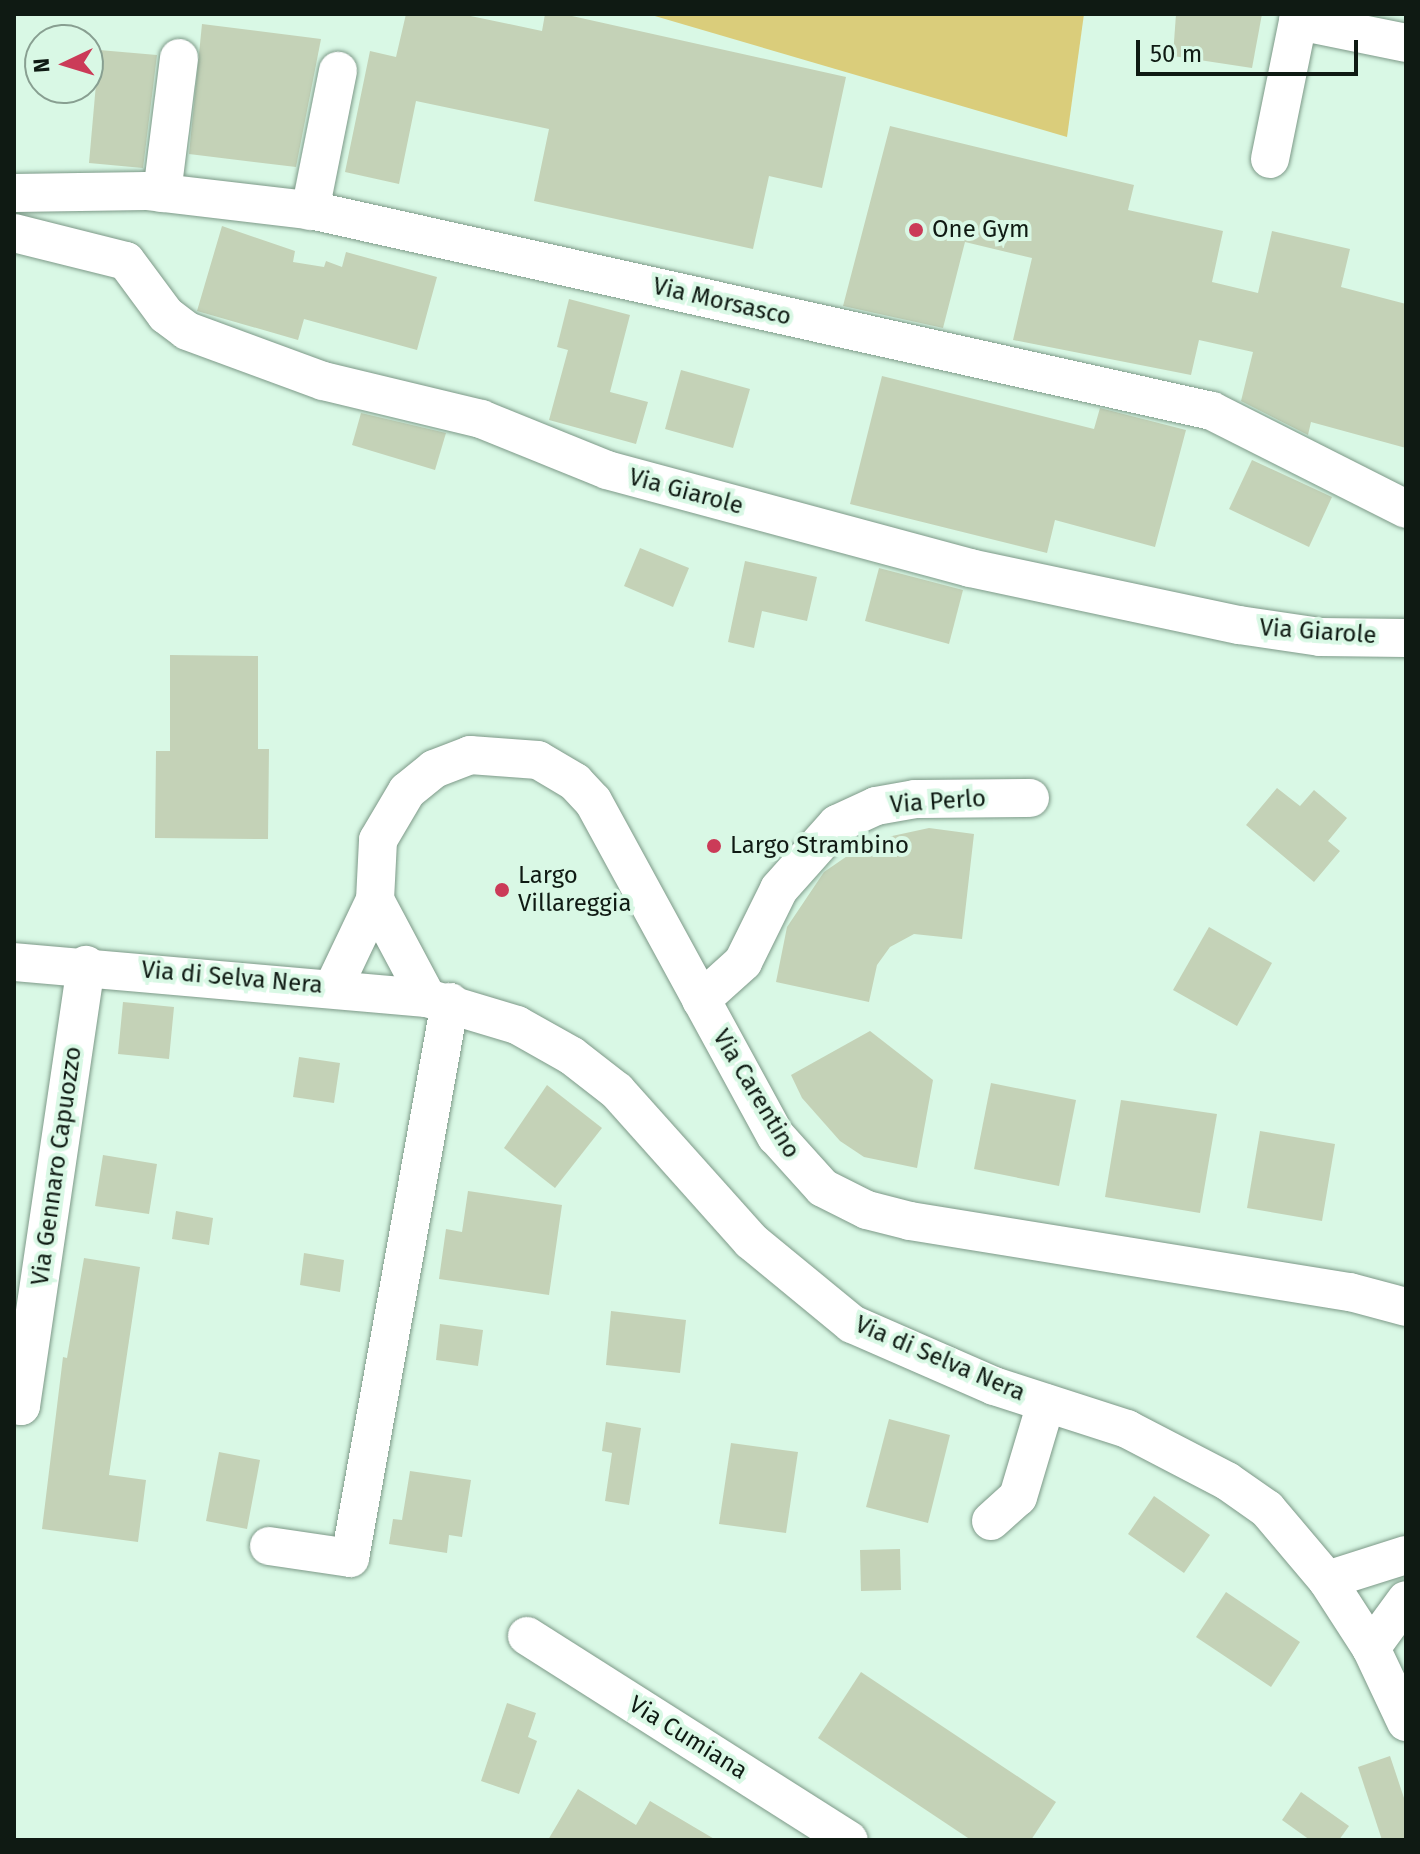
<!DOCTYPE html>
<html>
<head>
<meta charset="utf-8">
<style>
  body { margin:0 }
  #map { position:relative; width:1420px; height:1854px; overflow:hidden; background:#d9f8e5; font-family:"Fira Sans",sans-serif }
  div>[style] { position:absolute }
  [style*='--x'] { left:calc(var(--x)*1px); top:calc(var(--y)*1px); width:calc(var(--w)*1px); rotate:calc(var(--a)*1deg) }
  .green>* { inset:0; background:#dacd7b }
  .building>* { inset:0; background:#c4d2b7 }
  .roads { filter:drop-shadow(0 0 2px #7d9988) drop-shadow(0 0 2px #7d9988) }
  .minor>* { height:38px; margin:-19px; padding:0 19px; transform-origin:19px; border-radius:19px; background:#fff }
  .dots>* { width:22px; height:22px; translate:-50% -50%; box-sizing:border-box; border:4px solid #d9f8e5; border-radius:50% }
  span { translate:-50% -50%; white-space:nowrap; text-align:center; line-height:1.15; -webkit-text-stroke:8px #d9f8e5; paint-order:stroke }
  .poi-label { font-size:24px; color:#0f1a13 }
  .left { translate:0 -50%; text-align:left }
  .street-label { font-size:24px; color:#0f1a13 }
  .frame { position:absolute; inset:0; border:16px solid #0f1a13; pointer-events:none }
  .north { position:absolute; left:24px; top:24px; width:80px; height:80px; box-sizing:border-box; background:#d9f8e5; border:2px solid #889f91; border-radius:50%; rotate:266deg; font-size:22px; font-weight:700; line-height:32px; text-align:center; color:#0f1a13 }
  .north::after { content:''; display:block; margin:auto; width:28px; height:36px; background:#cb3b58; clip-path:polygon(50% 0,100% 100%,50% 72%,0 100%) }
  .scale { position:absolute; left:1136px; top:40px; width:222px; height:36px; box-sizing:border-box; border:4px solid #0f1a13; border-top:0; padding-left:10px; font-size:24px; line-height:28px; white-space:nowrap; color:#0f1a13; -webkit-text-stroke:6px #d9f8e5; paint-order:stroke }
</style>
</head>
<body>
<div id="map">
  <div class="green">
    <i style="clip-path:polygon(648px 14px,1084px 14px,1067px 137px)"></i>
  </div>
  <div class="building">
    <i style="clip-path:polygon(406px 14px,461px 14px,542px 31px,545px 14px,563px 14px,846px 77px,822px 188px,769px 176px,753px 249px,534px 201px,549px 129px,416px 101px,399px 184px,345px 172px,370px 51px,396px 57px)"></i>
    <i style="clip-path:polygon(1176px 14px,1262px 14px,1252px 68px,1173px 56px)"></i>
    <i style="clip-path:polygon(202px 24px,321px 39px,296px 167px,189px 154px)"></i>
    <i style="clip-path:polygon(99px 50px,157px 55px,143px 168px,89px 163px)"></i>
    <i style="clip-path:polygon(890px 126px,1134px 185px,1128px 210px,1223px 231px,1212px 282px,1258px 293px,1272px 231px,1350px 249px,1341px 287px,1406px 304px,1406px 448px,1311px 422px,1308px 435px,1241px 401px,1253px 352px,1199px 340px,1191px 375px,1013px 340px,1032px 258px,965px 242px,943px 328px,843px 306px)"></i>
    <i style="clip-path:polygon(222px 226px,295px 251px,293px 262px,324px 267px,326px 261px,342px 267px,346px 252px,437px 277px,417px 350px,304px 319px,298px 340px,197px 311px)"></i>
    <i style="clip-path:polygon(569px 299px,630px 315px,610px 392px,648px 402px,636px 444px,549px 420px,568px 350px,557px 347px)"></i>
    <i style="clip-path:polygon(681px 370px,750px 389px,733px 448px,665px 429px)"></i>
    <i style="clip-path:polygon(882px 376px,1094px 429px,1100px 408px,1186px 430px,1155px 547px,1055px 520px,1047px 553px,850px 504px)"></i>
    <i style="clip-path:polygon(361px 413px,446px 433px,435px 470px,352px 445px)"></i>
    <i style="clip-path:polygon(1252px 460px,1332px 497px,1309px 547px,1229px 509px)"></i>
    <i style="clip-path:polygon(640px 548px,689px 568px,673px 607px,624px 586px)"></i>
    <i style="clip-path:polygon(745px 561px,817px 577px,807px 621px,762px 611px,754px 648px,728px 642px)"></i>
    <i style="clip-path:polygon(879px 568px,963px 590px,949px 644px,865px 621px)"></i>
    <i style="clip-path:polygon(170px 655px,258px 656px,258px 749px,269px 749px,268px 839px,155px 838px,156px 751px,170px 751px)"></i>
    <i style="clip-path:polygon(1277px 788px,1300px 806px,1314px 790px,1347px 818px,1328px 841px,1340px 851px,1314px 882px,1246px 825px)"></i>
    <i style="clip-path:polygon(929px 828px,974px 834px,962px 939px,914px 934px,890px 947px,877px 965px,869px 1002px,776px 982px,787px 927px,824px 872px,869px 841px)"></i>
    <i style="clip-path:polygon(1209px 927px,1272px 963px,1237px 1026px,1173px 990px)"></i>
    <i style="clip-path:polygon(123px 1002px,174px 1007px,169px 1059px,118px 1054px)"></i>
    <i style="clip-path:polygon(870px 1031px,933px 1080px,917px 1168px,864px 1157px,840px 1141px,802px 1098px,791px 1075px)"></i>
    <i style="clip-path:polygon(299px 1057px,340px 1063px,334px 1103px,293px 1097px)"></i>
    <i style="clip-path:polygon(991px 1083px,1076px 1100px,1059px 1186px,974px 1169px)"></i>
    <i style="clip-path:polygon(547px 1085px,602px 1128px,555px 1188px,504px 1148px)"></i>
    <i style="clip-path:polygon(1121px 1100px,1217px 1114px,1200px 1213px,1105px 1197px)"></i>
    <i style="clip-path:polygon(1260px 1131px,1335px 1144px,1322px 1221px,1247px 1208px)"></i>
    <i style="clip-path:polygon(103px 1155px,157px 1164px,149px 1214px,95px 1206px)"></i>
    <i style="clip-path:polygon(468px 1191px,562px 1205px,549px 1295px,439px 1279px,446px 1229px,462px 1232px)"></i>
    <i style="clip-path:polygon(176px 1211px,213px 1218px,209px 1245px,172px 1239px)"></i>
    <i style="clip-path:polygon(304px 1253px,344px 1260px,340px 1292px,300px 1285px)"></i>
    <i style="clip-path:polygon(84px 1258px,140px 1267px,109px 1475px,146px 1480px,138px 1542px,42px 1529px,63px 1357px,67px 1358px)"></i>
    <i style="clip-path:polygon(611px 1311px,686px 1320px,680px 1373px,606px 1365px)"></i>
    <i style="clip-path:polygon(440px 1324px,483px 1330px,478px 1366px,436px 1360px)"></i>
    <i style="clip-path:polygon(889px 1419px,950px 1435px,928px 1523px,866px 1507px)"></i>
    <i style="clip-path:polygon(606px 1422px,641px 1428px,629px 1505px,605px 1501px,612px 1453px,602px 1451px)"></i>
    <i style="clip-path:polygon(731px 1443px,798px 1452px,786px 1533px,719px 1524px)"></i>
    <i style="clip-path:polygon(219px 1452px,260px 1460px,247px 1529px,206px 1521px)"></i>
    <i style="clip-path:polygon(410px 1471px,471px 1480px,462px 1537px,449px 1535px,447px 1553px,389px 1544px,393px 1519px,402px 1520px)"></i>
    <i style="clip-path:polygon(1154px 1496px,1210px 1535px,1184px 1573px,1128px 1534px)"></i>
    <i style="clip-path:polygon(900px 1549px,901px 1590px,861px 1591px,860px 1550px)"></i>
    <i style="clip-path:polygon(1226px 1592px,1300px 1642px,1271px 1687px,1196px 1637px)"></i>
    <i style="clip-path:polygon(861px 1672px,1056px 1802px,1031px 1840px,971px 1840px,818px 1738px)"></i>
    <i style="clip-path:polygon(507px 1703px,536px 1713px,528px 1737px,537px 1741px,519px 1794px,481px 1781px)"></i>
    <i style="clip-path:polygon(1390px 1756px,1406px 1804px,1406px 1840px,1382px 1840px,1358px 1767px)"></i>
    <i style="clip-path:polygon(578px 1789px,636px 1825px,650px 1801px,716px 1840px,548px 1840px)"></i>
    <i style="clip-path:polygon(1301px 1792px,1349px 1826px,1339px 1840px,1310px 1840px,1282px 1820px)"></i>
  </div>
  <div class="roads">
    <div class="minor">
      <i style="--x:1270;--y:159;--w:141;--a:-78.5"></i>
      <i style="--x:1298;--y:21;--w:110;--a:11.5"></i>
      <i style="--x:14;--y:193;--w:132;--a:-0.9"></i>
      <i style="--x:146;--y:191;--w:170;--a:6.7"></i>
      <i style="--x:315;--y:211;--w:919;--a:12.57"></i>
      <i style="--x:1212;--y:411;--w:217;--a:26.8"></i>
      <i style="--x:162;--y:193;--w:136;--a:-82.8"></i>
      <i style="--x:310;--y:211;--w:143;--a:-78.7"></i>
      <i style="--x:14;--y:233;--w:115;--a:14"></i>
      <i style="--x:126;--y:261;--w:67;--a:53.5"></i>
      <i style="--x:166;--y:315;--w:26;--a:37"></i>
      <i style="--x:187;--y:331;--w:145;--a:20.2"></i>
      <i style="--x:323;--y:381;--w:163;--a:13.5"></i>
      <i style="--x:481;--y:419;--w:136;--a:22"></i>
      <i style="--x:607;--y:470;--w:376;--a:15.1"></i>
      <i style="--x:970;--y:568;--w:275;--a:12"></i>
      <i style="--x:1239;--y:625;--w:82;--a:8.4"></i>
      <i style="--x:1320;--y:637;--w:86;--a:0.7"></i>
      <i style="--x:375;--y:900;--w:60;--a:-87.1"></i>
      <i style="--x:378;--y:840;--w:57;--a:-59.4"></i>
      <i style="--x:407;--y:791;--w:35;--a:-39"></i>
      <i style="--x:434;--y:769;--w:39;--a:-21"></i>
      <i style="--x:470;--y:755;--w:68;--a:4.2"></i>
      <i style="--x:538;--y:760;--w:43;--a:30.7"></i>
      <i style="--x:575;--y:782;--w:26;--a:47"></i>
      <i style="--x:593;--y:801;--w:382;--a:61.4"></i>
      <i style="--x:776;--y:1136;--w:70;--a:47.9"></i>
      <i style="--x:823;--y:1188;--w:49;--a:26.6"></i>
      <i style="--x:867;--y:1210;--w:44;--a:14.3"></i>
      <i style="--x:910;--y:1221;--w:446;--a:9.2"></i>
      <i style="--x:1350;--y:1292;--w:58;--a:15"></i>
      <i style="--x:14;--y:962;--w:415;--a:5"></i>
      <i style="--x:427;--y:998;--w:94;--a:16.7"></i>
      <i style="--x:517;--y:1025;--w:63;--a:29.4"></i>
      <i style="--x:572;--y:1056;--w:57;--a:37.9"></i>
      <i style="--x:617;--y:1091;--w:201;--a:48.2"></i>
      <i style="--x:751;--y:1241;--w:131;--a:39.4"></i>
      <i style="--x:852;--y:1324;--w:155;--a:23.6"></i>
      <i style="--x:994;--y:1386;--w:140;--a:17.9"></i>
      <i style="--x:1127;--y:1429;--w:113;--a:27.5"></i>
      <i style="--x:1227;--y:1481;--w:49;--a:35"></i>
      <i style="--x:1267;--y:1509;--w:93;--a:49.8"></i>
      <i style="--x:1327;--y:1580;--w:81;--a:57.1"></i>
      <i style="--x:1371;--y:1648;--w:82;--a:64.7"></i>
      <i style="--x:334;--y:986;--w:95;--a:-64.5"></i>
      <i style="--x:375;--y:900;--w:111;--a:62"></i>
      <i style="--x:701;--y:1000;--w:57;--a:-42.1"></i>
      <i style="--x:743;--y:962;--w:81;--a:-63.7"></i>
      <i style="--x:779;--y:889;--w:87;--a:-48.3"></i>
      <i style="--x:837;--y:824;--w:43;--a:-24.8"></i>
      <i style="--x:876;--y:806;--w:40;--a:-10"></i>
      <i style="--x:915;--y:799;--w:115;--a:-0.5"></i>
      <i style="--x:14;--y:1405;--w:7;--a:8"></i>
      <i style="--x:21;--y:1406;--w:446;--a:-81.6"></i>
      <i style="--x:991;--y:1521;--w:36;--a:-42"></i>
      <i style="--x:1018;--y:1497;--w:98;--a:-73.4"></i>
      <i style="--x:269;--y:1546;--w:82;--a:8.4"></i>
      <i style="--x:350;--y:1558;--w:565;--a:-79.8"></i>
      <i style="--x:1327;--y:1580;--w:83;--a:-17.6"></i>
      <i style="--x:527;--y:1636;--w:381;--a:32.4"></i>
      <i style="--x:1371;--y:1648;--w:59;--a:-53.9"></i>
    </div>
  </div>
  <div class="dots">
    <i style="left:916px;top:230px;background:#cb3b58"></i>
    <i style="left:714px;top:846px;background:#cb3b58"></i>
    <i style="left:502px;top:890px;background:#cb3b58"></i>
  </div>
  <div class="poi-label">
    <span class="left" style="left:932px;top:230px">One Gym</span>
    <span class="left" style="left:730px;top:846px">Largo Strambino</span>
    <span class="left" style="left:518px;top:890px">Largo<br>Villareggia</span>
  </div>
  <div class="street-label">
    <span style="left:722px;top:302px;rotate:13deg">Via Morsasco</span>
    <span style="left:686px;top:492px;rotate:15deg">Via Giarole</span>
    <span style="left:1318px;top:632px;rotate:4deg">Via Giarole</span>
    <span style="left:938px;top:802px;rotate:-4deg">Via Perlo</span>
    <span style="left:232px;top:978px;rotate:5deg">Via di Selva Nera</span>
    <span style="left:756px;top:1094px;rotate:59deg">Via Carentino</span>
    <span style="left:57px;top:1166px;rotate:-82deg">Via Gennaro Capuozzo</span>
    <span style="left:940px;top:1359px;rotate:23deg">Via di Selva Nera</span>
    <span style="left:688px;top:1738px;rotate:32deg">Via Cumiana</span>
  </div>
  <div class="frame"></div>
  <div class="north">N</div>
  <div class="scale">50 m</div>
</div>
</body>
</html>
